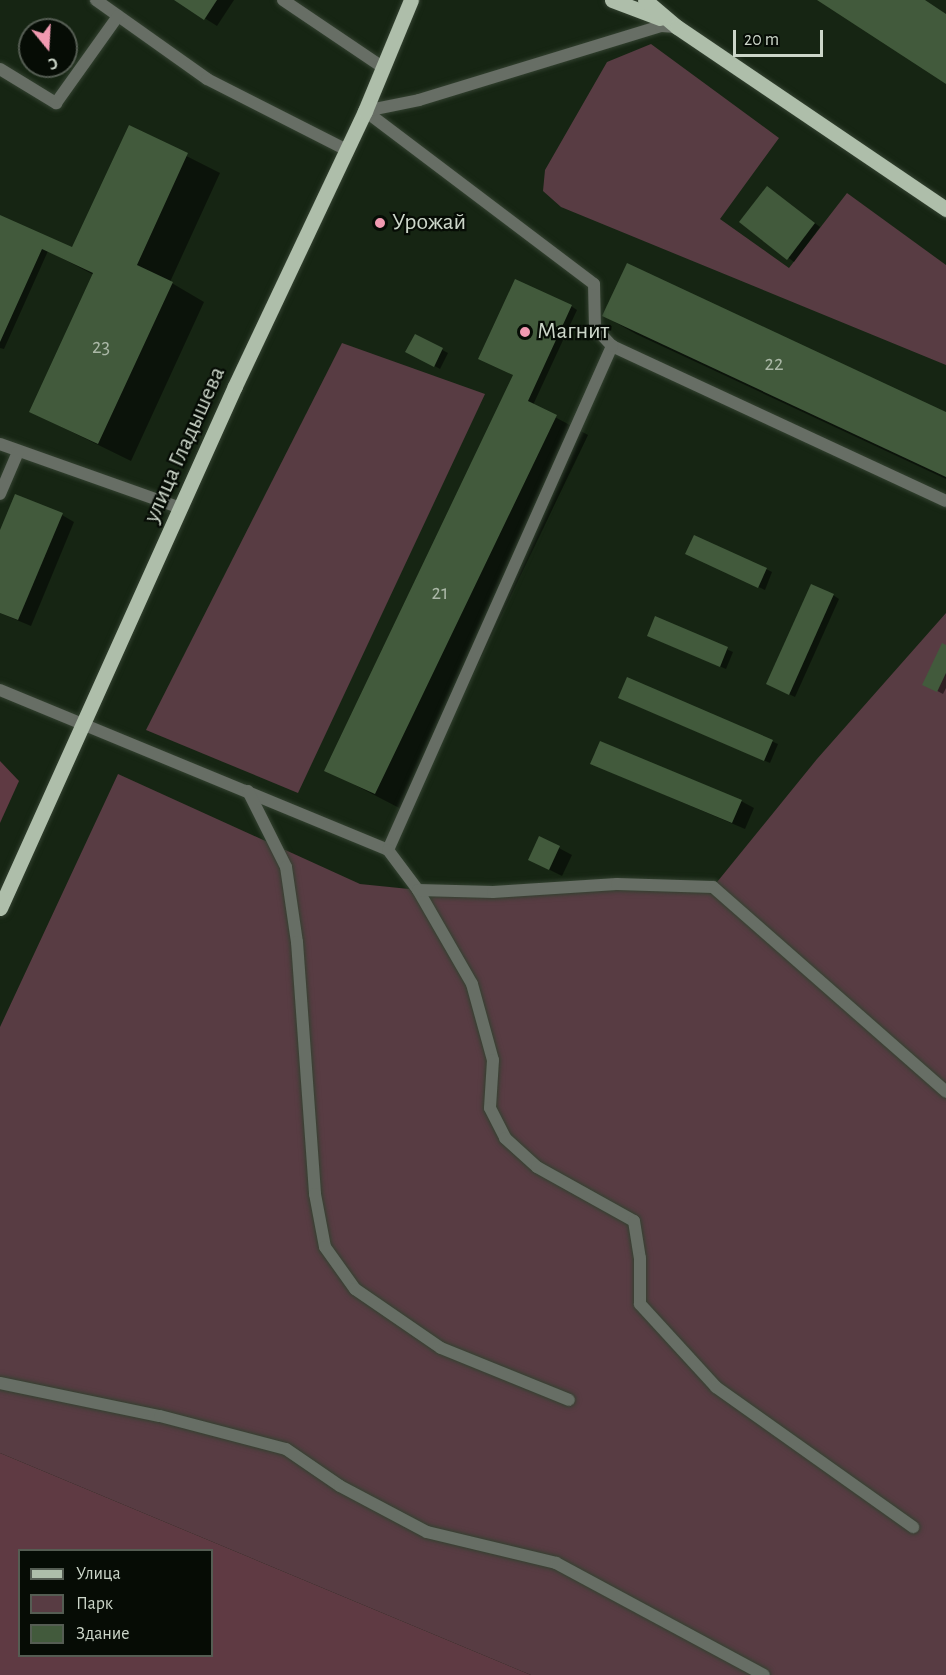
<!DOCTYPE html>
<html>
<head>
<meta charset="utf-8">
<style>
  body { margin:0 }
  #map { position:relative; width:946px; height:1675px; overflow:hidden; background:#162513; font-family:"Alegreya Sans",sans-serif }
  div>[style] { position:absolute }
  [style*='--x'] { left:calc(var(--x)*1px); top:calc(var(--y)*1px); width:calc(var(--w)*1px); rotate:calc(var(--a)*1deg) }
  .green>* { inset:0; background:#583c43 }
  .forest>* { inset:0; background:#5f3a43 }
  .shadow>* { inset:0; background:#0007 }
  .building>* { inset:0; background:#425a3c }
  .roads { filter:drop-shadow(0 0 2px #334130) drop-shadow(0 0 2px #334130) }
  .lane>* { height:12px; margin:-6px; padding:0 6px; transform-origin:6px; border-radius:6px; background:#676e65 }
  .primary>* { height:15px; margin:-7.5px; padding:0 7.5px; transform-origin:7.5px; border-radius:7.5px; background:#aebeaa }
  .dots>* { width:16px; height:16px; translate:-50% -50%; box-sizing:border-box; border:3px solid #060c05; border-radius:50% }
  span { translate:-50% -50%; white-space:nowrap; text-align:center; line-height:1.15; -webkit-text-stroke:4.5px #060c05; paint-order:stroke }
  .number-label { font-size:21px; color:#aab7a6 }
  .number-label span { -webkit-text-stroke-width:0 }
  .poi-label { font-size:24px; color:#ccd6c9 }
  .left { translate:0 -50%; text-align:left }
  .street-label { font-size:24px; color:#ccd6c9 }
  .legend { position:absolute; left:18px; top:1549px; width:195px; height:108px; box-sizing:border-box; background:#060c05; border:2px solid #555d53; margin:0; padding:8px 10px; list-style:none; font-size:18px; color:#ccd6c9 }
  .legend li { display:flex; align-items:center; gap:12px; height:30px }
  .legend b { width:30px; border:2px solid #555d53 }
  .north { position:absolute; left:18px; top:18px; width:60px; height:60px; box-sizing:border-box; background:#060c05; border:2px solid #555d53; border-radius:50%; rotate:162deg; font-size:16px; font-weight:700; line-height:24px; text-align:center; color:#ccd6c9 }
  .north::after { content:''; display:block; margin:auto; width:21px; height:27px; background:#f19ab1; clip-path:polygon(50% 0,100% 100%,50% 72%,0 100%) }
  .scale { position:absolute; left:733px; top:30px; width:90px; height:27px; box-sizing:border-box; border:3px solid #ccd6c9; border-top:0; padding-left:8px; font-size:18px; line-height:21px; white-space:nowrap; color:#ccd6c9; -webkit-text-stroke:4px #060c05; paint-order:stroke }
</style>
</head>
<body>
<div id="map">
  <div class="green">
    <i style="clip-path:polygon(651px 44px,779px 138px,720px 219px,789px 268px,847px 193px,946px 265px,946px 365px,561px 207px,543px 191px,545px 170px,607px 62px)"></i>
    <i style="clip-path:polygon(342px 343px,485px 394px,298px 793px,146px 730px)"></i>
    <i style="clip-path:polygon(946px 613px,946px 1675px,531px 1675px,0 1453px,0 1027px,118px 774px,360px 884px,419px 890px,713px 887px,817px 759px)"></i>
  </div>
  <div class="forest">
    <i style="clip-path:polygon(0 761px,19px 781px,0 823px)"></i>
    <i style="clip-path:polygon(evenodd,0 1453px,531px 1675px,0 1675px,0 1453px,20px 1550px,212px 1550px,212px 1656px,20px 1656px,20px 1550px)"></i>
  </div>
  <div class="shadow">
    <i style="clip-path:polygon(176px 0,234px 0,217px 26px)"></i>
    <i style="clip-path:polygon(129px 127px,220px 173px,170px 282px,204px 302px,131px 461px,31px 412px,94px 275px,48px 251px,4px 349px,0 348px,0 216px,73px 249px)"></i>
    <i style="clip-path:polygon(773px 191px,820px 227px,794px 262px,741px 222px)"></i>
    <i style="clip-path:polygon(571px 306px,577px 310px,533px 405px,588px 435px,407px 812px,326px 770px)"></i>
    <i style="clip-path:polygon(604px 316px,946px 414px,946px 479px,636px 334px)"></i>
    <i style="clip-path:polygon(416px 336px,448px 353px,440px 369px,407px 351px)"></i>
    <i style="clip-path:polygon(62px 515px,74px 522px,31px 626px,0 613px,0 534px)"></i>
    <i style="clip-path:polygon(693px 557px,766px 569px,772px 572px,765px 590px)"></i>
    <i style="clip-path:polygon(833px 595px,839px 599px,795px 697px,774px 687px)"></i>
    <i style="clip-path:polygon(656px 618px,733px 652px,726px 669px,655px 639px)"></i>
    <i style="clip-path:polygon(946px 647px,946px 688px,943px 694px,930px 687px)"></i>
    <i style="clip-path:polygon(628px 679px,778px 744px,770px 763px,626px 701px)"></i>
    <i style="clip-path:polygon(592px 764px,741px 801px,754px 808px,745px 829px)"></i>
    <i style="clip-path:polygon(540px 838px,572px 855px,562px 876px,542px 866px)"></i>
  </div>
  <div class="building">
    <i style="clip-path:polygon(174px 0,217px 0,204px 20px)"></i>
    <i style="clip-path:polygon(817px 0,925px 0,946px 14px,946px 84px)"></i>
    <i style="clip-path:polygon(129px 125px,188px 153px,137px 265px,173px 282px,98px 444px,29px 412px,93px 273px,42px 249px,0 342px,0 215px,72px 247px)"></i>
    <i style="clip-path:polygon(767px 186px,815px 223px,787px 260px,739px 222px)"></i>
    <i style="clip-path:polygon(627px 263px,946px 412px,946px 477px,602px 316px)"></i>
    <i style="clip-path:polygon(515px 279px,572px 305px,528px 401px,557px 415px,375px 794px,324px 771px,513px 375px,478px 359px)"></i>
    <i style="clip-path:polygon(415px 334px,443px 348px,434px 367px,405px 352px)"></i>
    <i style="clip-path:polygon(15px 494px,63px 513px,18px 620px,0 613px,0 530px)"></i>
    <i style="clip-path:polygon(694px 535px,767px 568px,758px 588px,685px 554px)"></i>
    <i style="clip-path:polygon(811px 584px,834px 594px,789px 695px,766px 684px)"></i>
    <i style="clip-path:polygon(655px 616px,728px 647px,720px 667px,647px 636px)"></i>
    <i style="clip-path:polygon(942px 643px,946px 645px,946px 673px,937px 692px,922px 685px)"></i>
    <i style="clip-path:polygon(627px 677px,773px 740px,764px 761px,618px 698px)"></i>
    <i style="clip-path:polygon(600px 741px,742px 800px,732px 823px,590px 764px)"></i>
    <i style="clip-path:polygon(539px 836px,560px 846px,549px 870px,528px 860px)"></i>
  </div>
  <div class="roads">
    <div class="lane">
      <i style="--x:96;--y:0;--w:136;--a:35.4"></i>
      <i style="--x:207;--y:79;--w:157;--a:26.9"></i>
      <i style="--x:283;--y:0;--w:122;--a:34"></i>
      <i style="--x:0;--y:69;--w:66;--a:31.3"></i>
      <i style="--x:56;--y:103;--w:107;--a:-54.5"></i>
      <i style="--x:612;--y:346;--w:368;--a:24.9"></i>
      <i style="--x:0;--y:444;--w:192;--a:19.5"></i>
      <i style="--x:0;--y:494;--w:46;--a:-66.8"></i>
      <i style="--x:0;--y:690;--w:420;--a:22.4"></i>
      <i style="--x:388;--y:850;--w:552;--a:-66.04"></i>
      <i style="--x:612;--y:346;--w:25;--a:-133"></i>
      <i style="--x:595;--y:328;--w:44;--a:-91.3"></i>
      <i style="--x:594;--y:284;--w:287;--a:-142.9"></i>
      <i style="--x:365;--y:111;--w:55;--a:-11.5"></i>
      <i style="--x:419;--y:100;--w:253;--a:-17"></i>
      <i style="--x:661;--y:26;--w:16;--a:4"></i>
      <i style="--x:248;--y:791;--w:85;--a:63.4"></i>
      <i style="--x:286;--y:867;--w:76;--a:81.7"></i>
      <i style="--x:297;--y:942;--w:253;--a:85.9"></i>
      <i style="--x:315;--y:1194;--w:54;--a:79.3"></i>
      <i style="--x:325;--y:1247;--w:52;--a:54.5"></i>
      <i style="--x:355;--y:1289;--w:104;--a:34.5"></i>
      <i style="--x:441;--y:1348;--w:138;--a:22.1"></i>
      <i style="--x:388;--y:850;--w:50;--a:53.1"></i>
      <i style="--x:418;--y:890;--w:108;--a:60.1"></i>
      <i style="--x:472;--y:984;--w:79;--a:74.6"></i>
      <i style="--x:493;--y:1060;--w:48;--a:93.6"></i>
      <i style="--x:490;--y:1108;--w:34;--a:63"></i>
      <i style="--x:505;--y:1138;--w:43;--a:42.2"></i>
      <i style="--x:537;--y:1167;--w:111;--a:29.1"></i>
      <i style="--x:634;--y:1221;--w:37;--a:81"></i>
      <i style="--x:640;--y:1258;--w:46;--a:90"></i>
      <i style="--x:640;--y:1304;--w:113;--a:47.5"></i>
      <i style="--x:716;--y:1387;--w:242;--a:35.4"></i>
      <i style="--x:418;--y:890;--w:75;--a:1.5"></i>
      <i style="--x:493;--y:892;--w:124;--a:-3.7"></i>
      <i style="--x:617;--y:884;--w:96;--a:1.8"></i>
      <i style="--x:713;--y:887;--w:310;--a:41.3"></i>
      <i style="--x:0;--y:1383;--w:163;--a:11.7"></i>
      <i style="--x:160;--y:1416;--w:130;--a:14.7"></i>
      <i style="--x:286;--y:1449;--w:65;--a:34.4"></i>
      <i style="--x:340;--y:1486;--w:98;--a:27.9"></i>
      <i style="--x:427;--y:1532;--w:133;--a:13.5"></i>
      <i style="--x:556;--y:1563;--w:236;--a:28.3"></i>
    </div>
    <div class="primary">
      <i style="--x:612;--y:0;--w:51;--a:20.6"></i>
      <i style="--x:645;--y:0;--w:42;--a:40.2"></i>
      <i style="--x:677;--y:27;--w:325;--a:34.1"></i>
      <i style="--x:0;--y:908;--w:572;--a:-65.76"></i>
      <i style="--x:235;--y:386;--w:304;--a:-64.7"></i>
      <i style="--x:365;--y:111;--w:120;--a:-67.5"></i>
    </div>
  </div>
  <div class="dots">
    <i style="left:380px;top:223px;background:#f19ab1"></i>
    <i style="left:525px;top:332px;background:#f19ab1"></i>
  </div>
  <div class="number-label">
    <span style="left:101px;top:347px">23</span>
    <span style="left:774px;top:364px">22</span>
    <span style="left:440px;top:593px">21</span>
  </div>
  <div class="poi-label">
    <span class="left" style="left:392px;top:223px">Урожай</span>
    <span class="left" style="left:537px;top:332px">Магнит</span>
  </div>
  <div class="street-label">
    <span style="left:185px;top:445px;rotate:-66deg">улица Гладышева</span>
  </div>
  <ul class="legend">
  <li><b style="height:8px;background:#aebeaa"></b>Улица</li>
  <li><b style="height:16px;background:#583c43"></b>Парк</li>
  <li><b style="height:16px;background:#425a3c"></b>Здание</li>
  </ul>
  <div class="north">С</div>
  <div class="scale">20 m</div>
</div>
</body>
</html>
